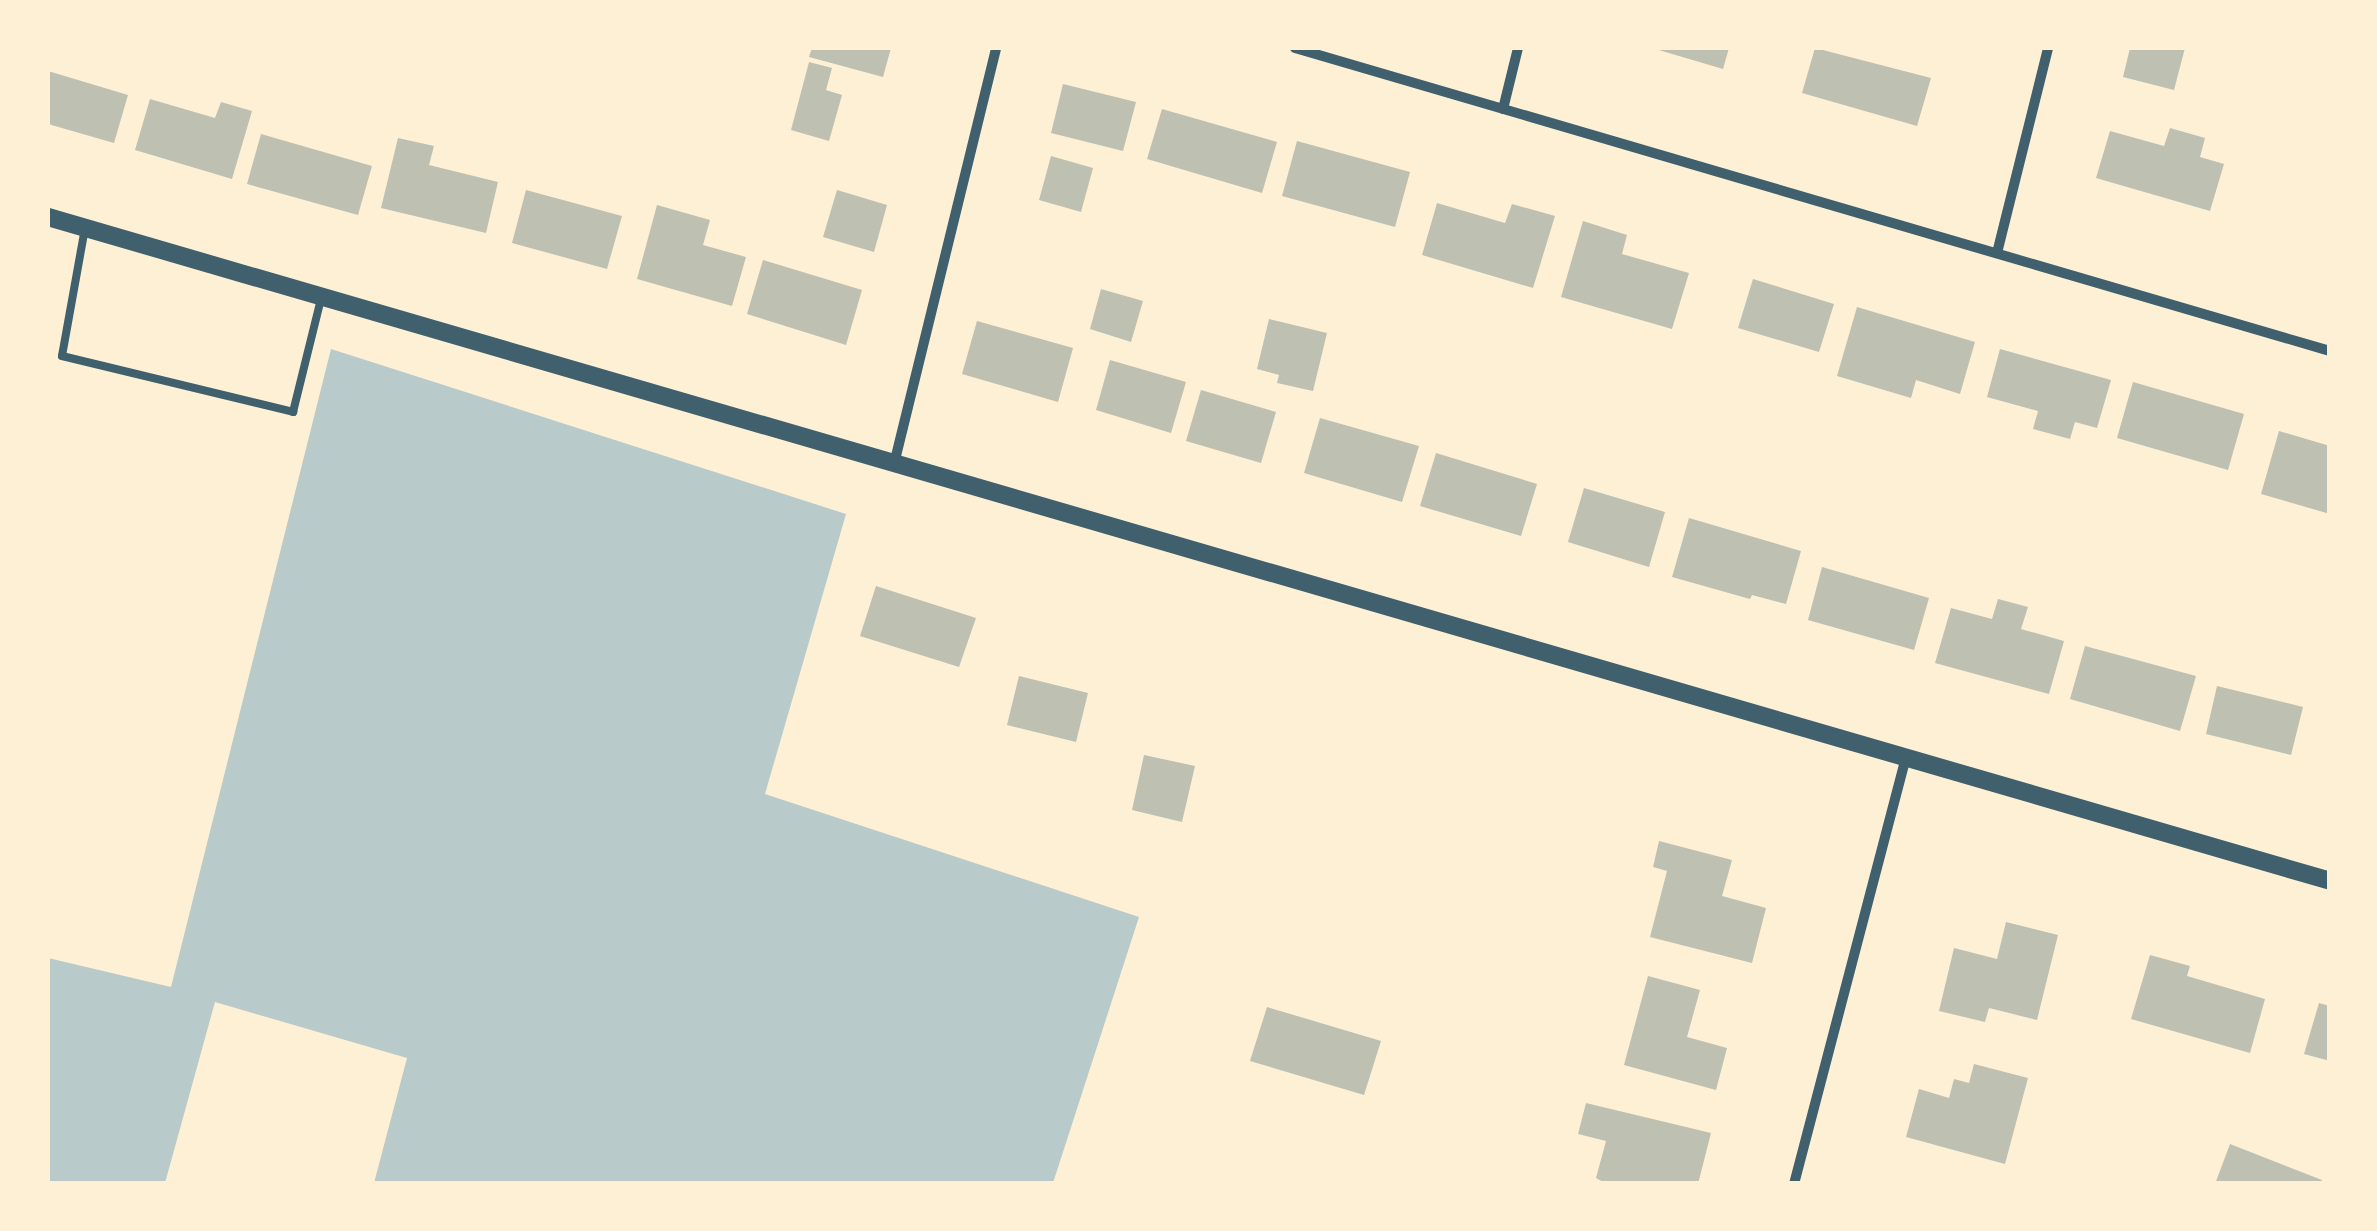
<!DOCTYPE html>
<html>
<head>
<meta charset="utf-8">
<style>
  body { margin:0 }
  #map { position:relative; width:2377px; height:1231px; overflow:hidden; background:#fdf0d5; font-family:"Asap Condensed",sans-serif }
  div>[style] { position:absolute }
  [style*='--x'] { left:calc(var(--x)*1px); top:calc(var(--y)*1px); width:calc(var(--w)*1px); rotate:calc(var(--a)*1deg) }
  .green>* { inset:0; background:#b9caca }
  .building>* { inset:0; background:#bec0b2 }
  .service>* { height:8px; margin:-4px; padding:0 4px; transform-origin:4px; border-radius:4px; background:#3f606c }
  .minor>* { height:10px; margin:-5px; padding:0 5px; transform-origin:5px; border-radius:5px; background:#3f606c }
  .tertiary>* { height:18px; margin:-9px; padding:0 9px; transform-origin:9px; border-radius:9px; background:#3f606c }
  span { translate:-50% -50%; white-space:nowrap; text-align:center; line-height:1.15; -webkit-text-stroke:8px #fdf0d5; paint-order:stroke }
  .frame { position:absolute; inset:0; border:50px solid #fdf0d5; pointer-events:none }
</style>
</head>
<body>
<div id="map">
  <div class="green">
    <i style="clip-path:polygon(331px 349px,846px 514px,765px 794px,1139px 917px,1053px 1183px,374px 1183px,407px 1058px,215px 1002px,165px 1183px,48px 1183px,48px 958px,171px 987px)"></i>
  </div>
  <div class="building">
    <i style="clip-path:polygon(812px 48px,891px 48px,883px 77px,809px 57px)"></i>
    <i style="clip-path:polygon(1652px 48px,1729px 48px,1723px 69px)"></i>
    <i style="clip-path:polygon(1815px 48px,1931px 78px,1917px 126px,1802px 93px)"></i>
    <i style="clip-path:polygon(2130px 48px,2185px 48px,2174px 90px,2123px 77px)"></i>
    <i style="clip-path:polygon(809px 62px,832px 68px,826px 90px,842px 95px,829px 141px,791px 130px)"></i>
    <i style="clip-path:polygon(48px 71px,128px 95px,114px 143px,48px 124px)"></i>
    <i style="clip-path:polygon(1063px 84px,1136px 102px,1123px 151px,1051px 133px)"></i>
    <i style="clip-path:polygon(150px 99px,215px 118px,221px 102px,252px 111px,232px 179px,135px 150px)"></i>
    <i style="clip-path:polygon(1162px 109px,1277px 142px,1262px 193px,1147px 159px)"></i>
    <i style="clip-path:polygon(2170px 128px,2205px 138px,2200px 157px,2224px 164px,2210px 211px,2096px 178px,2110px 131px,2164px 146px)"></i>
    <i style="clip-path:polygon(261px 134px,372px 166px,358px 215px,247px 184px)"></i>
    <i style="clip-path:polygon(398px 138px,434px 146px,429px 165px,498px 182px,486px 233px,381px 208px)"></i>
    <i style="clip-path:polygon(1297px 141px,1410px 172px,1395px 227px,1282px 196px)"></i>
    <i style="clip-path:polygon(1051px 156px,1093px 168px,1081px 212px,1039px 200px)"></i>
    <i style="clip-path:polygon(526px 190px,622px 216px,607px 269px,512px 243px)"></i>
    <i style="clip-path:polygon(837px 190px,887px 205px,874px 252px,823px 237px)"></i>
    <i style="clip-path:polygon(1437px 203px,1505px 223px,1512px 204px,1555px 216px,1533px 288px,1422px 255px)"></i>
    <i style="clip-path:polygon(657px 205px,710px 220px,703px 245px,746px 257px,732px 306px,637px 279px)"></i>
    <i style="clip-path:polygon(1583px 221px,1627px 235px,1622px 254px,1689px 273px,1672px 329px,1561px 297px)"></i>
    <i style="clip-path:polygon(763px 260px,862px 290px,846px 345px,747px 314px)"></i>
    <i style="clip-path:polygon(1753px 279px,1834px 304px,1819px 352px,1738px 328px)"></i>
    <i style="clip-path:polygon(1101px 289px,1143px 301px,1131px 342px,1090px 329px)"></i>
    <i style="clip-path:polygon(1857px 307px,1975px 342px,1960px 394px,1916px 380px,1911px 398px,1837px 376px)"></i>
    <i style="clip-path:polygon(1269px 319px,1327px 333px,1313px 391px,1277px 383px,1279px 375px,1257px 369px)"></i>
    <i style="clip-path:polygon(977px 321px,1073px 348px,1058px 402px,962px 374px)"></i>
    <i style="clip-path:polygon(2000px 349px,2111px 380px,2097px 428px,2075px 422px,2070px 439px,2033px 429px,2038px 411px,1987px 397px)"></i>
    <i style="clip-path:polygon(1110px 360px,1186px 382px,1171px 433px,1096px 410px)"></i>
    <i style="clip-path:polygon(2133px 382px,2244px 414px,2228px 470px,2117px 438px)"></i>
    <i style="clip-path:polygon(1201px 390px,1276px 412px,1261px 463px,1186px 441px)"></i>
    <i style="clip-path:polygon(1320px 418px,1419px 446px,1402px 502px,1304px 473px)"></i>
    <i style="clip-path:polygon(2279px 431px,2330px 446px,2330px 514px,2261px 494px)"></i>
    <i style="clip-path:polygon(1436px 453px,1537px 484px,1521px 536px,1420px 506px)"></i>
    <i style="clip-path:polygon(1584px 488px,1665px 512px,1649px 567px,1568px 542px)"></i>
    <i style="clip-path:polygon(1689px 518px,1801px 551px,1786px 604px,1752px 595px,1750px 599px,1672px 577px)"></i>
    <i style="clip-path:polygon(1822px 567px,1929px 598px,1914px 650px,1808px 620px)"></i>
    <i style="clip-path:polygon(876px 586px,976px 618px,959px 667px,860px 636px)"></i>
    <i style="clip-path:polygon(1998px 599px,2028px 607px,2021px 629px,2064px 641px,2049px 694px,1935px 663px,1951px 608px,1992px 619px)"></i>
    <i style="clip-path:polygon(2085px 646px,2196px 676px,2180px 731px,2070px 699px)"></i>
    <i style="clip-path:polygon(1019px 676px,1088px 693px,1076px 742px,1007px 725px)"></i>
    <i style="clip-path:polygon(2217px 686px,2303px 707px,2291px 755px,2206px 734px)"></i>
    <i style="clip-path:polygon(1144px 755px,1195px 766px,1182px 822px,1132px 810px)"></i>
    <i style="clip-path:polygon(1659px 841px,1732px 860px,1722px 896px,1766px 908px,1752px 963px,1650px 937px,1667px 871px,1653px 867px)"></i>
    <i style="clip-path:polygon(2006px 922px,2058px 935px,2037px 1020px,1989px 1008px,1985px 1022px,1939px 1011px,1954px 948px,1997px 959px)"></i>
    <i style="clip-path:polygon(2150px 955px,2190px 966px,2187px 976px,2265px 999px,2250px 1053px,2131px 1019px)"></i>
    <i style="clip-path:polygon(1648px 976px,1700px 990px,1687px 1037px,1727px 1048px,1716px 1090px,1624px 1065px)"></i>
    <i style="clip-path:polygon(2319px 1003px,2330px 1006px,2330px 1061px,2304px 1054px)"></i>
    <i style="clip-path:polygon(1267px 1007px,1381px 1041px,1364px 1095px,1250px 1061px)"></i>
    <i style="clip-path:polygon(1974px 1064px,2028px 1078px,2005px 1164px,1906px 1137px,1919px 1089px,1949px 1098px,1954px 1079px,1969px 1083px)"></i>
    <i style="clip-path:polygon(1586px 1103px,1711px 1133px,1698px 1184px,1607px 1184px,1596px 1178px,1606px 1141px,1578px 1134px)"></i>
    <i style="clip-path:polygon(2230px 1144px,2322px 1180px,2320px 1184px,2215px 1184px)"></i>
  </div>
  <div class="service">
    <i style="--x:85;--y:228;--w:130;--a:100.2"></i>
    <i style="--x:62;--y:356;--w:238;--a:13.6"></i>
    <i style="--x:293;--y:412;--w:116;--a:-76.1"></i>
  </div>
  <div class="minor">
    <i style="--x:1295;--y:48;--w:1078;--a:16.32"></i>
    <i style="--x:1503;--y:109;--w:63;--a:-76.2"></i>
    <i style="--x:1997;--y:253;--w:211;--a:-76"></i>
    <i style="--x:895;--y:460;--w:424;--a:-76.2"></i>
    <i style="--x:1794;--y:1184;--w:438;--a:-75.3"></i>
  </div>
  <div class="tertiary">
    <i style="--x:48;--y:217;--w:2377;--a:16.22"></i>
  </div>
  <div class="frame"></div>
</div>
</body>
</html>
